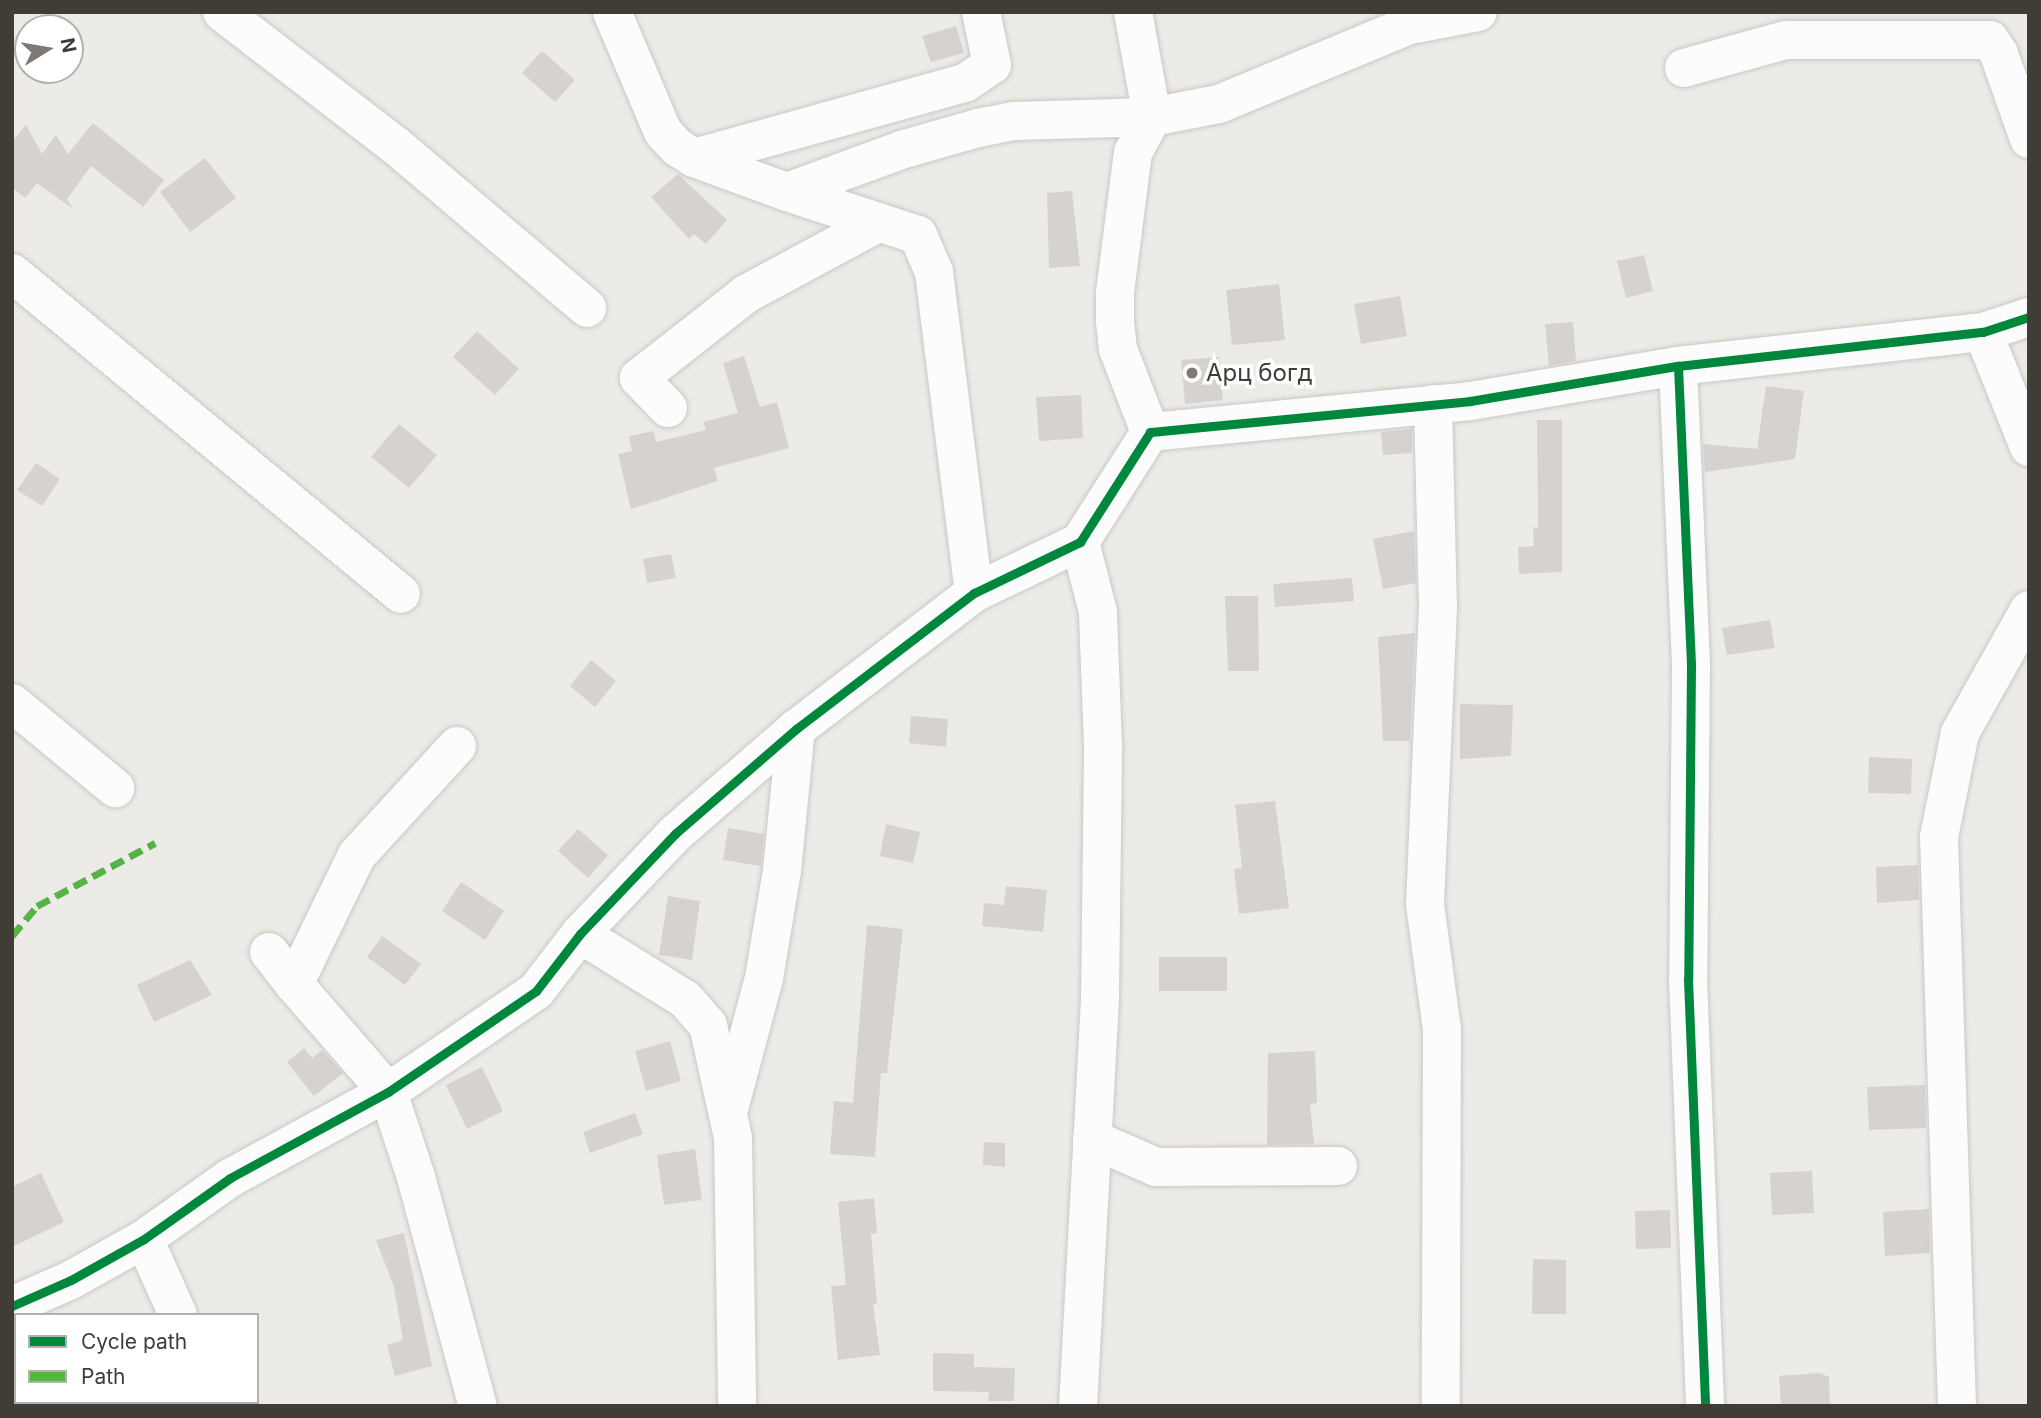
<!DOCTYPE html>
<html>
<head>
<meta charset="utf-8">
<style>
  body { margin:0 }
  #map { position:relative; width:2041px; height:1418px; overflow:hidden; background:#edebe8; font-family:Inter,sans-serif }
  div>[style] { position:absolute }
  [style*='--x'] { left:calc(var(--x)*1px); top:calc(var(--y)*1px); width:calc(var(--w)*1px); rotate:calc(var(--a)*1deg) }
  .building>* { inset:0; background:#d5d2cf }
  .roads { filter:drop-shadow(0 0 2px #cac7c4) drop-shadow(0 0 2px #cac7c4) }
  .minor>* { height:38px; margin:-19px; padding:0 19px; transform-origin:19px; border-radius:19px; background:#fcfcfc }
  .quiet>* { height:7px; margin-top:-3.5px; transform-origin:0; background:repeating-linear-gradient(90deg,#57b346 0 14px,transparent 0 21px) }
  .cycleway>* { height:9px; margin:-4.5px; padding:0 4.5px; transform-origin:4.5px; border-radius:4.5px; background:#00873e }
  .dots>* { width:19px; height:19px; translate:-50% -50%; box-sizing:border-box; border:4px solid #fff; border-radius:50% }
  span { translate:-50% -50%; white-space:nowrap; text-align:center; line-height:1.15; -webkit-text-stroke:7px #fff; paint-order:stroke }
  .poi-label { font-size:24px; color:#423c36 }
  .left { translate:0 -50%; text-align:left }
  .frame { position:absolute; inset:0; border:14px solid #423c36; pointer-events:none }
  .legend { position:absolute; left:14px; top:1313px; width:245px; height:91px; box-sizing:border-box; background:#fff; border:2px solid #b3b1af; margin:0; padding:9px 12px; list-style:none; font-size:21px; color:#423c36 }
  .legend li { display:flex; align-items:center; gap:14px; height:35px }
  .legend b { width:35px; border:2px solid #b3b1af }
  .north { position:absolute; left:14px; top:14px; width:70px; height:70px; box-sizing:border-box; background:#fff; border:2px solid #b3b1af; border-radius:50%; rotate:79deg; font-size:19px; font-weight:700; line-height:28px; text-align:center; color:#423c36 }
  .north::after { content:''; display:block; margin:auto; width:24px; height:32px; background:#7e7974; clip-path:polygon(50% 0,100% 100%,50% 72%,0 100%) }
</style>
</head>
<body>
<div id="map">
  <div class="building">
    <i style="clip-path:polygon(956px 26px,964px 53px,931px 62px,922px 36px)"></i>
    <i style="clip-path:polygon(542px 51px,575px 80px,555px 102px,522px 73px)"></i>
    <i style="clip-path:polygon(93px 123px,164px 180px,143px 207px,91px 166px,67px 199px,73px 209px,37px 183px,25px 198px,13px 188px,12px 142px,26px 125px,42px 154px,56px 135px,68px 154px)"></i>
    <i style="clip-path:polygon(205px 158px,236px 198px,190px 232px,160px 192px)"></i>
    <i style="clip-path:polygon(678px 174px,727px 220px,706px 244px,694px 234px,689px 239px,651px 197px)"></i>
    <i style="clip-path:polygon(1072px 191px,1080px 266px,1049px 268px,1047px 193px)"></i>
    <i style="clip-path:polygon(1644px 255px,1653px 291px,1626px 298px,1617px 261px)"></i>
    <i style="clip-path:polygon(1279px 284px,1285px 340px,1232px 345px,1226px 290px)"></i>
    <i style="clip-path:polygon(1400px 296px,1407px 336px,1361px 344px,1354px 304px)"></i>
    <i style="clip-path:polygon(1573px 322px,1576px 361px,1549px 366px,1545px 324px)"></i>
    <i style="clip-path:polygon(477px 331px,519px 369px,495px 395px,453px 357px)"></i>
    <i style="clip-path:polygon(744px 356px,760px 407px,777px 402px,789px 448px,714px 468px,718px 481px,631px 509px,618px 454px,632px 451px,629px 436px,654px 431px,656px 442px,706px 430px,703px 422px,738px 413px,723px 363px)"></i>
    <i style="clip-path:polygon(1219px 357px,1223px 400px,1185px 404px,1181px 360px)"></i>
    <i style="clip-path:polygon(1766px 386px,1804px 391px,1795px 459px,1705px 472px,1703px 444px,1757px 449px)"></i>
    <i style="clip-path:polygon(1081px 395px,1083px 438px,1039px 441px,1036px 397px)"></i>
    <i style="clip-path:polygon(1537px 420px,1562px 420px,1562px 572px,1519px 574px,1518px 547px,1534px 546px,1533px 528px,1538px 527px)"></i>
    <i style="clip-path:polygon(399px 424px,437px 455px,409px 488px,371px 457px)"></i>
    <i style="clip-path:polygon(1412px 429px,1412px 453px,1383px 455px,1381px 432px)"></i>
    <i style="clip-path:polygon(36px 463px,60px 479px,42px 506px,17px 490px)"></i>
    <i style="clip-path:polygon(1414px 531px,1416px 583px,1383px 589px,1373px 539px)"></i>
    <i style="clip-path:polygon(671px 554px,676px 578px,647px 583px,643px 559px)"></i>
    <i style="clip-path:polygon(1352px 578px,1354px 601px,1275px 607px,1273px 584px)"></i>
    <i style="clip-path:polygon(1225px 596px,1258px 596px,1259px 671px,1228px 671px)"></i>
    <i style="clip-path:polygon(1770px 620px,1775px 648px,1727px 655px,1722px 628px)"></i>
    <i style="clip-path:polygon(1415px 633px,1410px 741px,1383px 741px,1378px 637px)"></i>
    <i style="clip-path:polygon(591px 660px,616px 681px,595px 707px,570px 686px)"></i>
    <i style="clip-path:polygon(1460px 704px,1513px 705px,1511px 756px,1460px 759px)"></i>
    <i style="clip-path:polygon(911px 716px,948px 719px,946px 747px,909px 743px)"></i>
    <i style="clip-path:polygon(1869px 757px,1912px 759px,1911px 794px,1868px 793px)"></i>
    <i style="clip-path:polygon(1275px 801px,1289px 908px,1239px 914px,1234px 869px,1242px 868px,1235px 805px)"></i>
    <i style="clip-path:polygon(886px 824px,920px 832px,913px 863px,880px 856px)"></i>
    <i style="clip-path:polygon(728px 828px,764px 834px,761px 866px,723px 860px)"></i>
    <i style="clip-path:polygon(578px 829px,608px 855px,588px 878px,558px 851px)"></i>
    <i style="clip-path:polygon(1918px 865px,1919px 900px,1877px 903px,1876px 867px)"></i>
    <i style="clip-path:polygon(461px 882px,504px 911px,485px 940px,442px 911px)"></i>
    <i style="clip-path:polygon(1006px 886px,1047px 890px,1043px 932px,982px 926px,984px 903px,1004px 905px)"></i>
    <i style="clip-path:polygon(668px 896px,700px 901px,692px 960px,659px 955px)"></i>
    <i style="clip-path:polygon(867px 925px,903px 929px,887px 1073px,881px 1073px,875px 1157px,830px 1154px,834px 1101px,853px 1103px)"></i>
    <i style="clip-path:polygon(382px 936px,421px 964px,405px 985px,367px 957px)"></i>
    <i style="clip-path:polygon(1159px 957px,1227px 957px,1227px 991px,1159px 991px)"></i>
    <i style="clip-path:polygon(190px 960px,212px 995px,154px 1022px,137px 985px)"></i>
    <i style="clip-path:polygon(670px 1041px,681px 1081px,646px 1091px,635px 1051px)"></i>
    <i style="clip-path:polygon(304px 1048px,312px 1058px,322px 1050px,343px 1073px,314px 1096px,287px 1062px)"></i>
    <i style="clip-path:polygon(1315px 1051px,1317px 1103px,1310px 1104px,1314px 1144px,1267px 1145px,1268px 1053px)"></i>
    <i style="clip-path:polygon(482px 1067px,503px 1111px,467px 1129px,446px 1085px)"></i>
    <i style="clip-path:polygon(1925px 1085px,1926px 1128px,1869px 1130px,1867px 1087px)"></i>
    <i style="clip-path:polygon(635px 1113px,643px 1134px,590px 1153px,583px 1132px)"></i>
    <i style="clip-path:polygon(984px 1142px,1005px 1143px,1005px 1167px,983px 1165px)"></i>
    <i style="clip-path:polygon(695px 1149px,702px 1200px,664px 1205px,657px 1155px)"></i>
    <i style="clip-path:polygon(1812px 1171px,1814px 1213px,1772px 1215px,1770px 1173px)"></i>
    <i style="clip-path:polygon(41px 1173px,64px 1222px,12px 1247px,12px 1187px)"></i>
    <i style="clip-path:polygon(874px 1198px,877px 1233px,871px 1234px,877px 1304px,873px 1304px,880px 1355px,838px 1360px,831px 1286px,846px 1285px,838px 1202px)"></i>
    <i style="clip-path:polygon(1929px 1209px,1930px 1253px,1885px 1256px,1883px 1212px)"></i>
    <i style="clip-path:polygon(1670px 1210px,1671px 1248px,1636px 1249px,1635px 1211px)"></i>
    <i style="clip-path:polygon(404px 1233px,432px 1366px,395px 1376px,387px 1345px,403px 1340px,394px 1287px,376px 1240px)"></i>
    <i style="clip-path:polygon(1533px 1259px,1566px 1260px,1566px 1314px,1532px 1314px)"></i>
    <i style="clip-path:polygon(933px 1353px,974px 1354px,974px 1367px,1015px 1368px,1014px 1401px,988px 1401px,989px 1392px,933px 1391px)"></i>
    <i style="clip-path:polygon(1820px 1373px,1829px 1377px,1830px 1406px,1781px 1406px,1779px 1376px)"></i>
  </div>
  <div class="roads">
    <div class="minor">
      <i style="--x:222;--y:12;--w:218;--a:37.6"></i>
      <i style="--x:395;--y:145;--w:252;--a:40.3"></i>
      <i style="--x:612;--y:12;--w:130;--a:67"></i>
      <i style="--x:663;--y:132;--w:21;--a:47"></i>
      <i style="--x:677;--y:147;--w:20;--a:33"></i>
      <i style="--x:694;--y:158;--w:99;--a:20.1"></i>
      <i style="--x:787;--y:192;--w:138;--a:18.2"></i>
      <i style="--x:918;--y:235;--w:40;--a:66.6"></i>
      <i style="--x:934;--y:272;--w:323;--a:82.9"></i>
      <i style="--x:1133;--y:12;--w:107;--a:79.7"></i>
      <i style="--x:1152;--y:117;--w:40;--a:118"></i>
      <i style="--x:1133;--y:152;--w:142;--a:97.3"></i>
      <i style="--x:1115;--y:293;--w:28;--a:90"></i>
      <i style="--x:1115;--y:321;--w:28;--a:84"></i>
      <i style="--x:1118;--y:349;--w:89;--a:68.9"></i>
      <i style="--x:1684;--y:68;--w:106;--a:-15.4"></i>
      <i style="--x:1786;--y:40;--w:204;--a:0"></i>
      <i style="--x:1990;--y:40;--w:17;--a:57"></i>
      <i style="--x:1999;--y:54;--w:90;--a:70.6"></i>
      <i style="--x:694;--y:158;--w:281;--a:-15.5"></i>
      <i style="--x:965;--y:83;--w:32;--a:-34"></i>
      <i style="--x:992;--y:65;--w:54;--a:-101.7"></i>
      <i style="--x:787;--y:192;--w:121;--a:-20.2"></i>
      <i style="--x:901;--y:150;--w:80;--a:-15.9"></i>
      <i style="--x:978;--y:128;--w:37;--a:-11"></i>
      <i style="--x:1014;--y:121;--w:138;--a:-1.7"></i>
      <i style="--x:1152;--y:117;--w:68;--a:-11"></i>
      <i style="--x:1219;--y:104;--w:207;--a:-22.5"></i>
      <i style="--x:1410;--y:25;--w:69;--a:-10.8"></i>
      <i style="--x:12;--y:273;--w:504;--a:39.53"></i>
      <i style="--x:1983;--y:332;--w:124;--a:68.2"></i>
      <i style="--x:1678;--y:366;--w:299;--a:87.5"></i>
      <i style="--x:1691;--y:665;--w:314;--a:90.5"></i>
      <i style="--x:1688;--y:979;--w:427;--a:87.7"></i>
      <i style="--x:1433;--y:404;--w:203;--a:88.6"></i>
      <i style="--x:1438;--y:607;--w:297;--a:92.5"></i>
      <i style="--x:1425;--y:904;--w:127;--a:82.3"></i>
      <i style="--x:1442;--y:1030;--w:376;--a:90.2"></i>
      <i style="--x:668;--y:408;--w:42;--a:-134"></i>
      <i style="--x:639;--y:378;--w:136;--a:-38.1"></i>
      <i style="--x:746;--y:294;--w:148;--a:-28.3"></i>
      <i style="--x:12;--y:703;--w:134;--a:39.5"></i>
      <i style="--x:457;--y:746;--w:148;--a:132.5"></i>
      <i style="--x:357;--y:855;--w:144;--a:116"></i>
      <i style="--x:294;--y:984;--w:143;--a:49"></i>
      <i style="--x:388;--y:1092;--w:89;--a:71.8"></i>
      <i style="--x:416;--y:1177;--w:237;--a:74.9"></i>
      <i style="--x:580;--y:934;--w:123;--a:31.8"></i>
      <i style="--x:685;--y:999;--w:35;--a:49"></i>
      <i style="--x:708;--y:1025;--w:116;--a:77.5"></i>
      <i style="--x:733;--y:1138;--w:268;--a:89.1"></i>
      <i style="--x:269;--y:952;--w:41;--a:52"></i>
      <i style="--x:730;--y:1105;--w:131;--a:-75"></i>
      <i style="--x:764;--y:978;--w:109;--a:-80.5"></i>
      <i style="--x:782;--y:871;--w:143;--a:-84.4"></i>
      <i style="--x:1092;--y:1139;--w:70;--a:23.6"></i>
      <i style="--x:1156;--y:1167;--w:182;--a:-0.3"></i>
      <i style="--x:144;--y:1239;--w:83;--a:65.9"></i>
      <i style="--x:12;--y:1306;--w:64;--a:-23.8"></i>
      <i style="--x:71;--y:1280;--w:84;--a:-29.3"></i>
      <i style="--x:144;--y:1239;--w:105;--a:-35.3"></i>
      <i style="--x:230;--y:1178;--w:180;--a:-28.6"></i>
      <i style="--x:388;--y:1092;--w:179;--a:-34.3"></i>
      <i style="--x:536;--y:991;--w:72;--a:-52.3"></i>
      <i style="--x:580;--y:934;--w:139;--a:-46.5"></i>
      <i style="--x:676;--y:833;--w:159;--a:-40.9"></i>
      <i style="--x:796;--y:729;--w:224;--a:-37.4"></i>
      <i style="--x:974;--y:593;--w:118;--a:-25.7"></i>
      <i style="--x:1080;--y:542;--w:130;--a:-57.5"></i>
      <i style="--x:1150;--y:432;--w:321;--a:-5.5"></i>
      <i style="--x:1470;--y:401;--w:211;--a:-9.6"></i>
      <i style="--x:1678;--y:366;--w:307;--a:-6.4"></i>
      <i style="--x:1983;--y:332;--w:48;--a:-18.1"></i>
      <i style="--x:208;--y:1402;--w:4;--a:76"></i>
      <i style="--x:1078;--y:1406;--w:410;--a:-86.9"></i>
      <i style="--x:1100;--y:997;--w:252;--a:-89.3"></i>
      <i style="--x:1103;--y:745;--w:133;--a:-92.2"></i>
      <i style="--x:1098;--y:612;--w:72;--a:-104.4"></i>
      <i style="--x:1957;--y:1406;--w:569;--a:-91.81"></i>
      <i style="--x:1939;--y:837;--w:106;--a:-78.6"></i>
      <i style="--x:1960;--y:733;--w:141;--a:-60.7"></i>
    </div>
  </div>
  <div class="quiet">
    <i style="--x:12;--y:936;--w:39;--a:-50"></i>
    <i style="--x:37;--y:906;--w:134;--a:-28.1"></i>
  </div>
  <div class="cycleway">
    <i style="--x:1678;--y:366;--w:299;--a:87.5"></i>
    <i style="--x:1691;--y:665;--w:314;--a:90.5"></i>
    <i style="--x:1688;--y:979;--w:427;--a:87.7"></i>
    <i style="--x:12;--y:1306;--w:64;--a:-23.8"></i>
    <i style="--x:71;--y:1280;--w:84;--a:-29.3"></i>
    <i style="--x:144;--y:1239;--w:105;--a:-35.3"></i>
    <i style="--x:230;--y:1178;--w:180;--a:-28.6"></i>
    <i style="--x:388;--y:1092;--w:179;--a:-34.3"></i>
    <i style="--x:536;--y:991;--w:72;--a:-52.3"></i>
    <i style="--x:580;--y:934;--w:139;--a:-46.5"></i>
    <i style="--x:676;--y:833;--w:159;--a:-40.9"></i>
    <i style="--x:796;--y:729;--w:224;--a:-37.4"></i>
    <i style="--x:974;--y:593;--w:118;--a:-25.7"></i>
    <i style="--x:1080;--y:542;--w:130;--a:-57.5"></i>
    <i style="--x:1150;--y:432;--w:321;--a:-5.5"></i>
    <i style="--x:1470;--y:401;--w:211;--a:-9.6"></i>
    <i style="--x:1678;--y:366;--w:307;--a:-6.4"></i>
    <i style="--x:1983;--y:332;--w:48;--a:-18.1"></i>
  </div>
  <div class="dots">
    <i style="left:1192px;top:373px;background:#7e7974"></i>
  </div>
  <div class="poi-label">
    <span class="left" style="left:1206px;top:373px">Арц богд</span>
  </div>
  <div class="frame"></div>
  <ul class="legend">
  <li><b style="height:9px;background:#00873e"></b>Cycle path</li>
  <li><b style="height:9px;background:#57b346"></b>Path</li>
  </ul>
  <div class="north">N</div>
</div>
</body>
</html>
